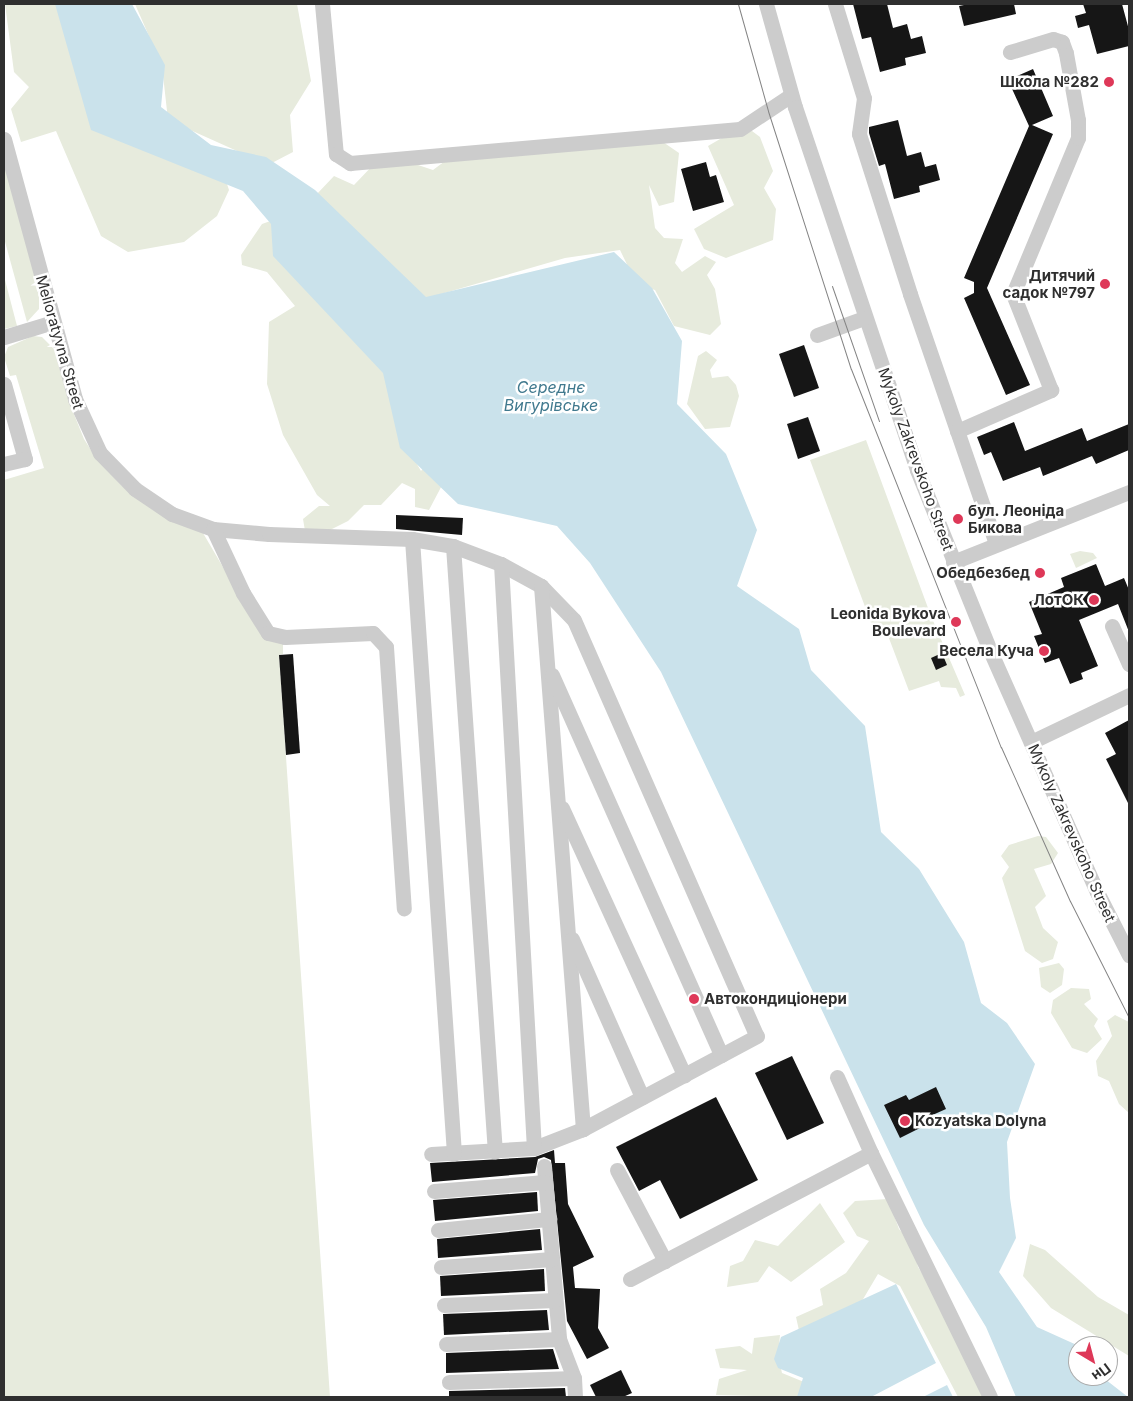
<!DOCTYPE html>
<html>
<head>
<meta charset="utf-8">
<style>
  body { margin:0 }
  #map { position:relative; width:1133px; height:1401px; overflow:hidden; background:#fff; font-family:Inter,sans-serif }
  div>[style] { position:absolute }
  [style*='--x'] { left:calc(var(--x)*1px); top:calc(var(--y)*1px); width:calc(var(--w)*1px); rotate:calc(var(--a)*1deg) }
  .green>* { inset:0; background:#e7ebdd }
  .water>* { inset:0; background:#cae2eb }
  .building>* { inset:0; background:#161616 }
  .minor>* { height:15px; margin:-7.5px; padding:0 7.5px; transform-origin:7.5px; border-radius:7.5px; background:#ccc }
  .tram>* { height:1px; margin:-0.5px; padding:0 0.5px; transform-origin:0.5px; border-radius:0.5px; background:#848484 }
  .dots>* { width:14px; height:14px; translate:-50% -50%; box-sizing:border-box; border:2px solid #fff; border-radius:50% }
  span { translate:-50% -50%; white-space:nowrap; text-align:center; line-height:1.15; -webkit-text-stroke:5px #fff; paint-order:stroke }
  .poi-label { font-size:15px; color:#2f2f2f; font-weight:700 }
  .right { translate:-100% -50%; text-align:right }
  .left { translate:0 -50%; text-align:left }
  .street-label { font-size:15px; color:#2f2f2f }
  .water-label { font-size:16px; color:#40798e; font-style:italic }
  .frame { position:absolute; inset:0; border:5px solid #2f2f2f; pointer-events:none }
  .north { position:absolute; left:1068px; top:1336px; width:50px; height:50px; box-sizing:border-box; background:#fff; border:1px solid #acacac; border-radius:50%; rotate:143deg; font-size:14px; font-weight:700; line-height:20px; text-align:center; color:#2f2f2f }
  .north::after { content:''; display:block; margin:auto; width:18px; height:22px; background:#de3858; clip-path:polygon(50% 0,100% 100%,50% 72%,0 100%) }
</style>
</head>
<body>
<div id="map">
  <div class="green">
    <i style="clip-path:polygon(5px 4px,77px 4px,78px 31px,226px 181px,229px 190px,217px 216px,184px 242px,128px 252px,101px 236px,56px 131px,21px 142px,11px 109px,29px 87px,14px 72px)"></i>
    <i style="clip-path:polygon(135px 4px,297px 4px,311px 81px,290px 115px,293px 152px,268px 165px,168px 120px,162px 66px)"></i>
    <i style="clip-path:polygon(752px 131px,760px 137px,773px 171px,764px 188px,776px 209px,773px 240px,726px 258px,704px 249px,694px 229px,734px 205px,708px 146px,727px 135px)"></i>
    <i style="clip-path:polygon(663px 142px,679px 153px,674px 202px,659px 206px,649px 185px,655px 228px,664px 238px,683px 239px,675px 263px,682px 272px,705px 256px,716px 262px,707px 275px,715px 289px,721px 324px,710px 335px,674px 326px,655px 290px,637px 285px,620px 250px,565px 258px,424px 299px,316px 195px,334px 176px,354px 185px,376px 162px,400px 159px,433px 170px,453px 155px)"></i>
    <i style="clip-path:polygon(4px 158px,39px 286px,39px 309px,27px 322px,4px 238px)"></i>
    <i style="clip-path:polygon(276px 219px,372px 325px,411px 454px,421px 471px,432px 456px,449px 472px,429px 510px,415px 507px,415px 489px,402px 483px,381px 505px,364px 505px,348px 521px,324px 533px,305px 531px,303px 519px,319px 506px,330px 506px,317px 495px,283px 435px,267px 384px,269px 322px,295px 306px,267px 272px,242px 265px,241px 255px,262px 224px)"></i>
    <i style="clip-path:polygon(4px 276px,17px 326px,4px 329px)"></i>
    <i style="clip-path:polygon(33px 336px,42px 337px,54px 349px,69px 402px,84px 439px,96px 458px,121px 485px,153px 510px,203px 533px,261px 632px,283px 644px,283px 654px,279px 655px,330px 1397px,4px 1397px,4px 480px,44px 468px,16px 375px,10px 376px,4px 357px,8px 347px)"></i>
    <i style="clip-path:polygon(706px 351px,717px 360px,710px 370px,712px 378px,728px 376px,736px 385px,739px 396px,730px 427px,705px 429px,687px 404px,698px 356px)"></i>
    <i style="clip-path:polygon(866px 440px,931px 616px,965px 695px,960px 697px,956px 688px,941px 687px,939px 681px,909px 691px,887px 633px,907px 625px,876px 636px,810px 460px)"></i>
    <i style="clip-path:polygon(1080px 551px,1093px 553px,1097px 558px,1076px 568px,1070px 554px)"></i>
    <i style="clip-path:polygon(1038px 836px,1046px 837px,1058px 853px,1051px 864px,1034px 869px,1046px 896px,1035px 907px,1043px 928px,1058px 942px,1053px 959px,1042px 963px,1025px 951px,1002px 878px,1009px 867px,1001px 856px,1009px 845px)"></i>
    <i style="clip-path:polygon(1059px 963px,1064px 969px,1062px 985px,1050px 993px,1041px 987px,1039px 968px)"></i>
    <i style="clip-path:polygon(1071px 988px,1089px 989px,1091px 999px,1084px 1004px,1098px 1019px,1094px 1026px,1102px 1039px,1087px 1053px,1072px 1048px,1051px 1013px,1053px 1000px)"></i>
    <i style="clip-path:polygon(1115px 1015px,1129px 1022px,1129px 1113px,1119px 1104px,1109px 1081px,1098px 1076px,1096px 1061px,1112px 1036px,1107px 1021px)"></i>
    <i style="clip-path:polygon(888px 1199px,899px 1229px,913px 1244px,918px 1267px,940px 1303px,987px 1397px,958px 1397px,900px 1286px,878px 1274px,856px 1311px,800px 1335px,796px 1317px,823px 1305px,820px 1289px,846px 1273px,869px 1241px,857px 1236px,843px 1213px,855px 1201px)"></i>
    <i style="clip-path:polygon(820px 1203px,845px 1242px,791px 1282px,769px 1266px,758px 1282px,727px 1287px,730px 1266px,743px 1261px,755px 1240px,778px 1246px)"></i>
    <i style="clip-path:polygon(1030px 1244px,1045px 1250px,1098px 1297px,1129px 1315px,1129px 1356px,1051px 1308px,1023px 1276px)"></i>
    <i style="clip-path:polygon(780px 1335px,778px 1356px,782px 1373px,804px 1382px,799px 1397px,716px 1395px,719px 1379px,747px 1370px,720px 1368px,715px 1349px,740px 1346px,752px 1354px,754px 1338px)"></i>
  </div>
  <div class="water">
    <i style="clip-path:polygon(55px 4px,132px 4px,165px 65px,161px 107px,211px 145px,266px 157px,315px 190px,426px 297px,614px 252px,652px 288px,682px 341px,677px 404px,726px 454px,757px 530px,737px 586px,799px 629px,811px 670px,865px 726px,881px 832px,919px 869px,964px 942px,981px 1003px,1007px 1023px,1035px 1064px,1007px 1142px,1010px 1198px,1016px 1238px,999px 1272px,1037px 1327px,1079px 1346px,1078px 1376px,1101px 1376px,1128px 1397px,1016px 1397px,986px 1327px,924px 1225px,661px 672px,590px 563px,557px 526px,458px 504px,400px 448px,383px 373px,273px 256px,271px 224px,243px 191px,91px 130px)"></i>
    <i style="clip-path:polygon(896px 1284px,936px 1363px,871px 1397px,797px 1397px,803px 1378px,778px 1368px,774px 1359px,781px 1337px)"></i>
    <i style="clip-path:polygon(947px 1385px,953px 1397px,923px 1397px)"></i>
  </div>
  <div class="building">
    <i style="clip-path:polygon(853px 4px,887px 4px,893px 28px,907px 24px,911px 39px,922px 36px,926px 53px,905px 58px,906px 65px,880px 72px,871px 37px,862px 39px)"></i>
    <i style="clip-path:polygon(969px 4px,1014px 4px,1016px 14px,964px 26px,959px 6px)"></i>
    <i style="clip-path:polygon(1083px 4px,1122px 4px,1129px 30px,1129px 46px,1097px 54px,1089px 25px,1078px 28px,1075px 16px,1086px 13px)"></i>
    <i style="clip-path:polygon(1033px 69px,1053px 116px,1032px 125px,1053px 134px,987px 288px,1030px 385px,1006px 395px,964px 298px,974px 293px,974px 282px,964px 278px,1029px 126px,1008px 80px)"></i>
    <i style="clip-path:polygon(898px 120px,907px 156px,921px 152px,925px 167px,936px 164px,940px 180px,919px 186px,920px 192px,894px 199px,885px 164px,879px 166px,869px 133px,869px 127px)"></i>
    <i style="clip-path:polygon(706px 162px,710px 177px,716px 175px,724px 202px,693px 211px,681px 169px)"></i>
    <i style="clip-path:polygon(804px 345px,819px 388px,794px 397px,779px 354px)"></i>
    <i style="clip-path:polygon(808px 417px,820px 451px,798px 459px,787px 424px)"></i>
    <i style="clip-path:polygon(1014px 422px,1025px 451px,1082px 428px,1087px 441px,1129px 424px,1129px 450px,1096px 464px,1092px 456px,1043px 476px,1040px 467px,1003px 481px,991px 452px,984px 455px,977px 437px)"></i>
    <i style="clip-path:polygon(396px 515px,463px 518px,462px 535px,396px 529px)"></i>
    <i style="clip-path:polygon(1096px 564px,1105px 586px,1124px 578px,1129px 590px,1129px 632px,1118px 604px,1079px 620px,1098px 666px,1081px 673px,1083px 679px,1070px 684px,1059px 658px,1045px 663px,1034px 636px,1042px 634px,1029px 602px,1064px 587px,1061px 578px)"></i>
    <i style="clip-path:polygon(942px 653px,947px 665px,936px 670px,931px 658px)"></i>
    <i style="clip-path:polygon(293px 654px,300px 753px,286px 755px,279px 655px)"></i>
    <i style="clip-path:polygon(1129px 720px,1129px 805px,1106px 759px,1116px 754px,1105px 733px)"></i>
    <i style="clip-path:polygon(792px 1056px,824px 1123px,787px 1140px,755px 1073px)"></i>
    <i style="clip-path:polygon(936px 1087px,946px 1109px,919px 1121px,922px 1127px,900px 1138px,884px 1105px,906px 1095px,909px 1100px)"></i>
    <i style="clip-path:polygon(716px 1097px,758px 1180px,680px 1219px,660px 1180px,639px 1191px,616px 1147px)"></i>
    <i style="clip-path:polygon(554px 1150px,555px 1163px,565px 1163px,568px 1204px,594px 1257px,573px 1267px,575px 1288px,600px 1289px,598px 1328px,609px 1348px,587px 1359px,567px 1321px,551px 1160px,544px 1157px,538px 1159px,535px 1173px,432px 1182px,430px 1163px,535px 1157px)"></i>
    <i style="clip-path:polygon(537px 1192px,538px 1211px,435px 1221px,433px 1200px)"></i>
    <i style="clip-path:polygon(540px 1229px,542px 1250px,438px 1258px,437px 1239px)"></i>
    <i style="clip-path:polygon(544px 1269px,545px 1291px,441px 1296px,440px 1276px)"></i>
    <i style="clip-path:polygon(547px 1310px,549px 1330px,444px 1335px,443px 1314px)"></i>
    <i style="clip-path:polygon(553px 1349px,559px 1369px,446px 1373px,446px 1353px)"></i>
    <i style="clip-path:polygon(621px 1370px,632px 1393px,623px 1397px,596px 1397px,590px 1385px)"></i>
    <i style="clip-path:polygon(565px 1388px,566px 1397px,449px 1397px,449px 1391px)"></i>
  </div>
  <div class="minor">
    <i style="--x:322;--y:4;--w:151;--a:84.7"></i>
    <i style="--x:336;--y:154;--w:17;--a:33"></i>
    <i style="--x:350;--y:163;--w:391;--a:-5"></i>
    <i style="--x:740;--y:129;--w:61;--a:-33.7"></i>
    <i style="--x:766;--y:4;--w:107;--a:74.3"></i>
    <i style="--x:795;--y:107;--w:383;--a:71.4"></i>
    <i style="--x:917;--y:470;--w:190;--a:68"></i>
    <i style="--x:988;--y:646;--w:269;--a:66.1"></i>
    <i style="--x:1097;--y:892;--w:71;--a:63.1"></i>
    <i style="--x:835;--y:4;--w:98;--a:72.9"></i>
    <i style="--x:864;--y:98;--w:36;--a:98"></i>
    <i style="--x:859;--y:134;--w:168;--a:72.3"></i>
    <i style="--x:910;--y:294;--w:264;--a:71"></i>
    <i style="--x:4;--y:139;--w:270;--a:74.7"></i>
    <i style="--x:75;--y:399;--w:60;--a:65.2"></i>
    <i style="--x:100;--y:453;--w:50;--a:45.8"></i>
    <i style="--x:135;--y:489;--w:45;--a:34"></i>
    <i style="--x:172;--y:514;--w:44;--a:20.1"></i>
    <i style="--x:213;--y:529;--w:56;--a:5.1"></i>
    <i style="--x:269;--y:534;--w:143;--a:2"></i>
    <i style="--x:412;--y:539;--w:42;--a:9.7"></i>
    <i style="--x:453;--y:546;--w:51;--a:20.6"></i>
    <i style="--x:501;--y:564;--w:46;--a:28.8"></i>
    <i style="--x:541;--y:586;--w:47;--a:45.9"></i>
    <i style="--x:574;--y:620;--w:454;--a:66.3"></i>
    <i style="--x:757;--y:1036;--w:197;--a:151.9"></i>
    <i style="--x:583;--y:1129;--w:53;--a:158.8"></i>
    <i style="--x:534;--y:1148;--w:103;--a:176.7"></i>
    <i style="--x:817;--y:335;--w:50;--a:-19.9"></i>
    <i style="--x:4;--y:337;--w:51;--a:-17"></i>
    <i style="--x:4;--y:384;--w:78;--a:74.4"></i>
    <i style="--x:25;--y:459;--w:22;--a:167"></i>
    <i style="--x:957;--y:431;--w:103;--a:-23.6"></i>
    <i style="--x:1051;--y:390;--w:103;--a:-111.6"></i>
    <i style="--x:1013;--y:294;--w:169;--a:-67.4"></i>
    <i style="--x:1078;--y:138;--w:18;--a:-90"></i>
    <i style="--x:1078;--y:120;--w:68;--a:-100.2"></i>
    <i style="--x:1066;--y:53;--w:12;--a:-110"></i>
    <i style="--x:1062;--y:42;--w:9;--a:-162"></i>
    <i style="--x:1053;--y:39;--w:45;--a:163.2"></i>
    <i style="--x:213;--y:529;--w:71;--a:64.9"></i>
    <i style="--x:243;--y:593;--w:47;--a:58"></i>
    <i style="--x:268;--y:633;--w:17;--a:13"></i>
    <i style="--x:285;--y:637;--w:88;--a:-2.6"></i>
    <i style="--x:373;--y:633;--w:19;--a:47"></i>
    <i style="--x:386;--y:647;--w:262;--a:86.1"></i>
    <i style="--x:412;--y:539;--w:616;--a:86.09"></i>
    <i style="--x:453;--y:546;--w:607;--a:86.04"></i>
    <i style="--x:953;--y:562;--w:189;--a:-21.7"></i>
    <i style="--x:501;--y:564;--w:585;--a:86.77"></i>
    <i style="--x:541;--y:586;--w:545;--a:85.58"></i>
    <i style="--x:1112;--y:626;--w:42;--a:65.9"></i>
    <i style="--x:552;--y:675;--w:416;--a:66"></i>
    <i style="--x:1031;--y:742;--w:109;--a:-25.6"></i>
    <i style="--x:562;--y:808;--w:294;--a:65.4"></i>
    <i style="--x:572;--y:939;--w:173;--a:66.1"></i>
    <i style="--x:837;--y:1077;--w:83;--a:65.9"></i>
    <i style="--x:871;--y:1153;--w:271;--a:64"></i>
    <i style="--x:544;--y:1166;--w:174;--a:85"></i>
    <i style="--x:559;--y:1339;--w:42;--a:69"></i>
    <i style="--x:574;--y:1378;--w:19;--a:87"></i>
    <i style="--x:617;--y:1170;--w:103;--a:62.2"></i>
    <i style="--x:434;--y:1191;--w:111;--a:-4.6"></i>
    <i style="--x:438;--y:1230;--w:112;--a:-5.7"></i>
    <i style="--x:441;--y:1267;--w:111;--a:-4.1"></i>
    <i style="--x:630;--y:1279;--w:272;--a:-27.6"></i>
    <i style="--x:444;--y:1305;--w:111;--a:-2.6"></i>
    <i style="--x:446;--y:1344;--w:113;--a:-2.5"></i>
    <i style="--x:449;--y:1382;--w:125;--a:-1.8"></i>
  </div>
  <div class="tram">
    <i style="--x:738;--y:4;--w:111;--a:74.3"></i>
    <i style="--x:768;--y:111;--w:271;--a:72.2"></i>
    <i style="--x:851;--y:369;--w:407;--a:68.4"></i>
    <i style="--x:1001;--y:747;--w:169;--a:65.9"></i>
    <i style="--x:1070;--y:901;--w:131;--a:63.2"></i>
    <i style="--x:832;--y:286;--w:143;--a:70.8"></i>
  </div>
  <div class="dots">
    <i style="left:1109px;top:82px;background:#de3858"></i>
    <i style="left:1105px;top:284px;background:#de3858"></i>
    <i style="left:958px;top:519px;background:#de3858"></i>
    <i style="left:1040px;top:573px;background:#de3858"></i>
    <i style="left:1094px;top:600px;background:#de3858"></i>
    <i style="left:956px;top:622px;background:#de3858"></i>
    <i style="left:1044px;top:651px;background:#de3858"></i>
    <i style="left:694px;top:999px;background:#de3858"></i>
    <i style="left:905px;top:1121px;background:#de3858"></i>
  </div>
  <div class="poi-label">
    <span class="right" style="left:1099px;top:82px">Школа №282</span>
    <span class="right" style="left:1095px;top:284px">Дитячий<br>садок №797</span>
    <span class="left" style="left:968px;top:519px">бул. Леоніда<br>Бикова</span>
    <span class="right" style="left:1030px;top:573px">Обедбезбед</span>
    <span class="right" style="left:1084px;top:600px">ЛотОК</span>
    <span class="right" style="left:946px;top:622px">Leonida Bykova<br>Boulevard</span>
    <span class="right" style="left:1034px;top:651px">Весела Куча</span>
    <span class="left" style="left:704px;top:999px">Автокондиціонери</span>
    <span class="left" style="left:915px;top:1121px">Kozyatska Dolyna</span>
  </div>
  <div class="street-label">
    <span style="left:60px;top:342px;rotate:74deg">Melioratyvna Street</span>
    <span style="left:916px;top:459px;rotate:70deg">Mykoly Zakrevskoho Street</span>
    <span style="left:1072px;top:833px;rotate:66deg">Mykoly Zakrevskoho Street</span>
  </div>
  <div class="water-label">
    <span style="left:551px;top:396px">Середнє<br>Вигурівське</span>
  </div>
  <div class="frame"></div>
  <div class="north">Пн</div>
</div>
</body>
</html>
